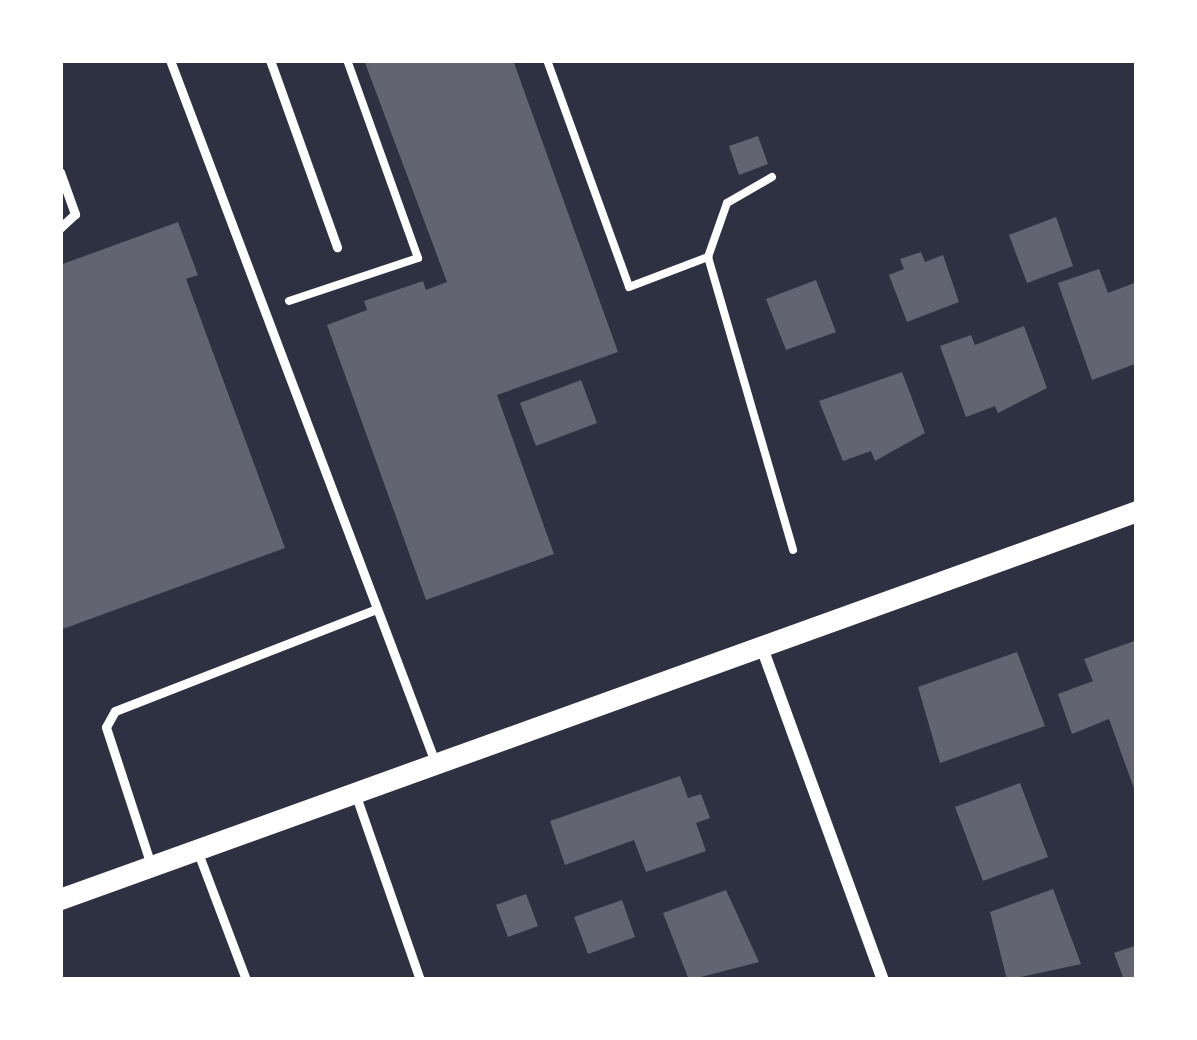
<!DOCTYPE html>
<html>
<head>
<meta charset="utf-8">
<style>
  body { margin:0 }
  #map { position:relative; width:1197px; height:1040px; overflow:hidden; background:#2d3142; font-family:"Source Sans 3",sans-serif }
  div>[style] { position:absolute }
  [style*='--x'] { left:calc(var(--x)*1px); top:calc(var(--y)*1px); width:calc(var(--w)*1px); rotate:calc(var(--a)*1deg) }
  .building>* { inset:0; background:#626471 }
  .path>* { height:8px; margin:-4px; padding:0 4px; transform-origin:4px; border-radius:4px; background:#fff }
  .service>* { height:9px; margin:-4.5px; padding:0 4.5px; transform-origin:4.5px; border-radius:4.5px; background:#fff }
  .minor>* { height:12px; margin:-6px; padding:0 6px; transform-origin:6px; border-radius:6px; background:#fff }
  .tertiary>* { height:21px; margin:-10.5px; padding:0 10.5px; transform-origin:10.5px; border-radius:10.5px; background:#fff }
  span { translate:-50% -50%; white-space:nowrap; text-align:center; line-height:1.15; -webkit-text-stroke:12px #fff; paint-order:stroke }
  .frame { position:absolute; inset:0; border:63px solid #fff; pointer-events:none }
</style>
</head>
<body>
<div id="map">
  <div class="building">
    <i style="clip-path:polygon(364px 60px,513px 60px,618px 352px,497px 395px,554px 554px,426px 600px,327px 325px,367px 310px,364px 301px,423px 281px,426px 290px,447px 282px)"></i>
    <i style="clip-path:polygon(758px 136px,768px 164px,739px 175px,729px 146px)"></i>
    <i style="clip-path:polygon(1056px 217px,1073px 266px,1027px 283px,1009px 235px)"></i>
    <i style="clip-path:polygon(178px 222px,198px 275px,186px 279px,285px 548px,60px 630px,60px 265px)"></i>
    <i style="clip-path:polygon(921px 252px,925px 262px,943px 255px,959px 302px,907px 322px,889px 275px,904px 269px,900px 259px)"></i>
    <i style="clip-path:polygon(1099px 269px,1108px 293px,1137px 282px,1137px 354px,1135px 364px,1092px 380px,1058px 283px)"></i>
    <i style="clip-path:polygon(816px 280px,836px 332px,786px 350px,766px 299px)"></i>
    <i style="clip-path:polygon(1024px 326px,1047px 388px,998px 413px,995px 406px,966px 417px,940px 346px,971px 335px,975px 345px)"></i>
    <i style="clip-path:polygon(902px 372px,925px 433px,875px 461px,871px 451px,843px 461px,819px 401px)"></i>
    <i style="clip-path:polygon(581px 380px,597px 423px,536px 446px,520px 403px)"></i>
    <i style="clip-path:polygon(1137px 640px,1137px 794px,1136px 794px,1109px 719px,1072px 734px,1058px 694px,1093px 681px,1084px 659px)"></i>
    <i style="clip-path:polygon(1017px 652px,1045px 726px,940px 763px,918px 687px)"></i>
    <i style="clip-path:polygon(680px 776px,688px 798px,701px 794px,710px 818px,696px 823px,706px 851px,646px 872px,634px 840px,565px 865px,550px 821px)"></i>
    <i style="clip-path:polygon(1020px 783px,1048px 857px,983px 881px,955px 807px)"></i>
    <i style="clip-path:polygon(1053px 889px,1081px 964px,1007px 980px,990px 912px)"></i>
    <i style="clip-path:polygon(726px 890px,759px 962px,689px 980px,663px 913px)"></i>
    <i style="clip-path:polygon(526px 894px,538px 926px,508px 937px,496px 905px)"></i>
    <i style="clip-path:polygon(622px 900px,635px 937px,588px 954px,574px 917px)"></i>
    <i style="clip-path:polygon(1137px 945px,1137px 977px,1124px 980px,1114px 953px)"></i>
  </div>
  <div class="path">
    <i style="--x:547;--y:60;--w:241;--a:70.1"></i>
    <i style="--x:629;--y:287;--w:85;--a:-20.8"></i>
    <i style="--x:772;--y:177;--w:52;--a:150"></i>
    <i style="--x:727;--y:203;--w:57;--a:109.4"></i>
    <i style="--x:708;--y:257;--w:305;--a:73.8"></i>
    <i style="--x:289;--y:301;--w:136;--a:-18.4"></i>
    <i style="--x:418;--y:258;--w:210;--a:-109.7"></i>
  </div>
  <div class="service">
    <i style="--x:170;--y:60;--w:750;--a:69.32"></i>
    <i style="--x:270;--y:60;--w:199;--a:70.3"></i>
    <i style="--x:60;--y:172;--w:45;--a:70.3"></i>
    <i style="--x:75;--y:214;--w:21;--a:137"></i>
    <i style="--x:356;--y:796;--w:195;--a:70.8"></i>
    <i style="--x:197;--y:850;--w:139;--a:69.3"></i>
    <i style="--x:151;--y:865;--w:145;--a:-108.1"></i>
    <i style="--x:106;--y:727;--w:18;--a:-61"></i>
    <i style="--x:115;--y:711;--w:281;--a:-21.3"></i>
  </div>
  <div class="minor">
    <i style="--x:761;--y:645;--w:357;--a:70"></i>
  </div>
  <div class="tertiary">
    <i style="--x:60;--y:899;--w:1145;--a:-19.81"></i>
  </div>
  <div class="frame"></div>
</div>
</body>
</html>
